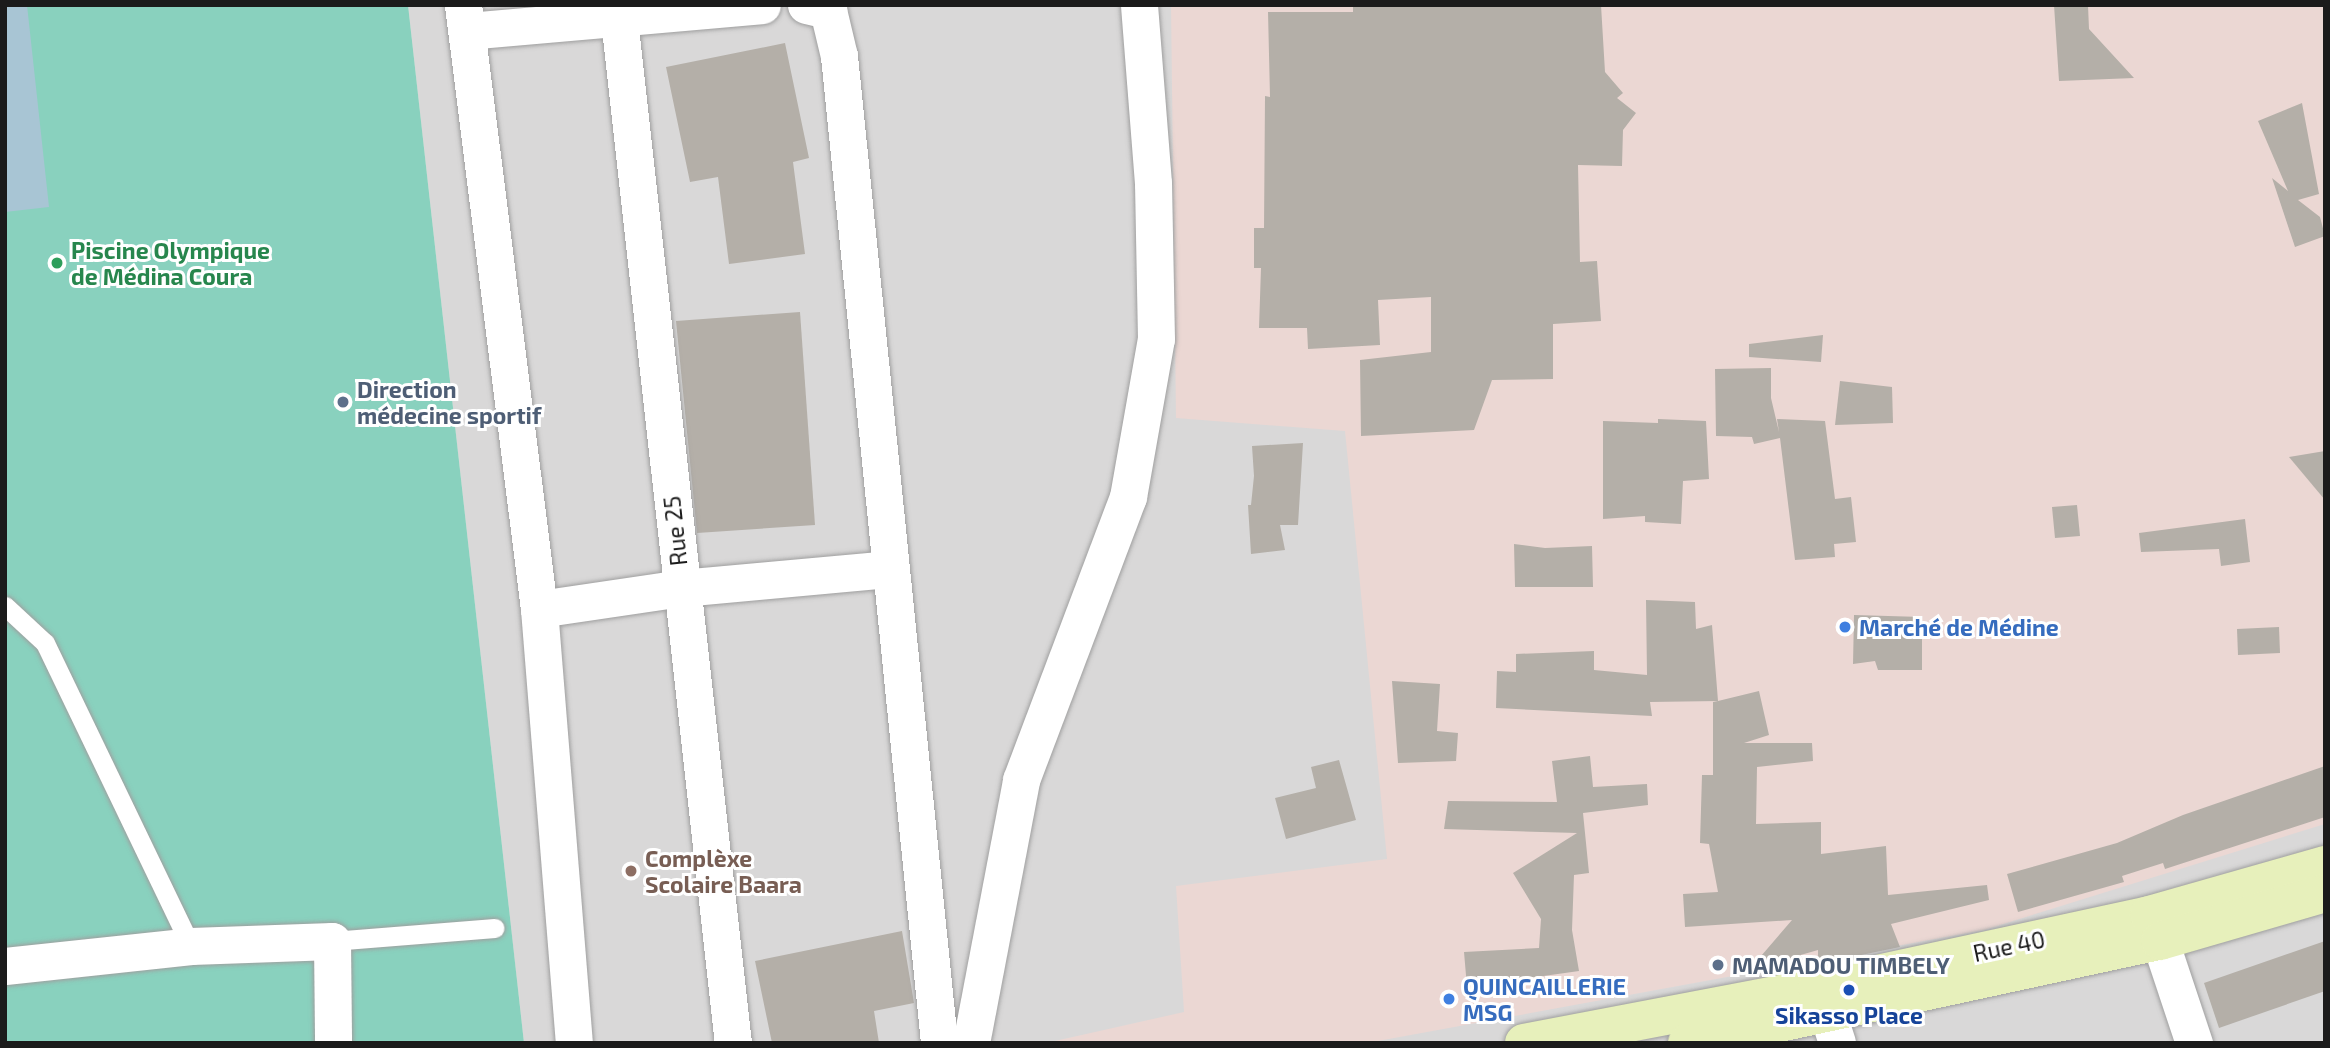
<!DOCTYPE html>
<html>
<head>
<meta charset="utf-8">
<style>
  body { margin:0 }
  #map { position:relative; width:2330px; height:1048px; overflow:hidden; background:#ebe9e2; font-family:"Exo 2",sans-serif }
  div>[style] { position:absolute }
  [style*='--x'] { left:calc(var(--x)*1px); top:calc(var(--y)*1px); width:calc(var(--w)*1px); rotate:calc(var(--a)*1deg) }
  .residential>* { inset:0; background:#d9d8d8 }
  .commercial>* { inset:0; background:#ebd7d3 }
  .pitch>* { inset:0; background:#89d1be }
  .water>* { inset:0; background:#a8c5d4 }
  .building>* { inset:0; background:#b4afa8 }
  .roads { filter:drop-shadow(0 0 2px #9f9f9f) drop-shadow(0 0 2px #9f9f9f) }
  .lane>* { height:19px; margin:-9.5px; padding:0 9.5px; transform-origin:9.5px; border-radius:9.5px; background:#fff }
  .street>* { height:37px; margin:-18.5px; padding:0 18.5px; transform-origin:18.5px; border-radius:18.5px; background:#fff }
  .secondary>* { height:38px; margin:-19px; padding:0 19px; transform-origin:19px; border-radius:19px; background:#e7f0bb }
  .dots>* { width:19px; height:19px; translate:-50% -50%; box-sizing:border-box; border:4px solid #fff; border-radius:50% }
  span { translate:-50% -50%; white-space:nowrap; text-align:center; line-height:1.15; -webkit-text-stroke:6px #fff; paint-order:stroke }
  .leisure-label { font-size:23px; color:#27864d; font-weight:700 }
  .left { translate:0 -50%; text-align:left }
  .service-label { font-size:23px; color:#4e5e75; font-weight:700 }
  .street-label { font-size:23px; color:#1b1b1b }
  .shop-label { font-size:23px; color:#366cbe; font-weight:700 }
  .education-label { font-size:23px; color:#785e54; font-weight:700 }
  .transit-label { font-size:23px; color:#164399; font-weight:700 }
  .frame { position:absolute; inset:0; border:7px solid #1b1b1b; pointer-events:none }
</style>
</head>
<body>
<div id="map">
  <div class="residential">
    <i style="clip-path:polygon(408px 5px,2325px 5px,2325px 1043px,524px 1043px)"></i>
  </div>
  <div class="commercial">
    <i style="clip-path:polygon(1171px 5px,2325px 5px,2325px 824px,1984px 930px,1367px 1043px,1046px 1043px,1184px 1012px,1176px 886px,1387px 859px,1345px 431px,1176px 418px)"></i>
  </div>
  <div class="pitch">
    <i style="clip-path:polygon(5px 5px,408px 5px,524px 1043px,5px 1043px)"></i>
  </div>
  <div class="water">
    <i style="clip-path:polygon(5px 5px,27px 5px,49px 207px,5px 212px)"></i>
  </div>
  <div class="building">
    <i style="clip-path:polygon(1353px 5px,1601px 5px,1605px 72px,1623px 93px,1617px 98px,1636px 113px,1623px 130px,1622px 166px,1578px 165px,1580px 262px,1597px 261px,1601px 321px,1553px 324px,1553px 379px,1492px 380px,1474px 430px,1361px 436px,1360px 360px,1431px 352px,1431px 297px,1378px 300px,1380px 345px,1308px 349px,1307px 328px,1259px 328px,1261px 268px,1254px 268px,1254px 228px,1264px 228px,1265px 96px,1270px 97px,1268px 12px,1353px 12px)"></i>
    <i style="clip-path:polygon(2054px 5px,2088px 5px,2089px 29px,2134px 78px,2059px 81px)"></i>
    <i style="clip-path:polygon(785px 43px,809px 158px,793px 162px,805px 254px,729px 264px,718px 177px,690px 182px,666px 67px)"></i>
    <i style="clip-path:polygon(2302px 103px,2319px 194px,2298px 200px,2320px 217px,2325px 236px,2295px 247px,2272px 178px,2288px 191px,2258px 121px)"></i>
    <i style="clip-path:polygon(800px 312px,815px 525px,697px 533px,676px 321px)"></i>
    <i style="clip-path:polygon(1823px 335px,1821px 362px,1749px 357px,1749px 344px)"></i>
    <i style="clip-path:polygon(1771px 368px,1771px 398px,1779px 432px,1777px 419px,1825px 421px,1835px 499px,1851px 497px,1856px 542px,1834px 544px,1835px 557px,1795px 560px,1780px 438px,1754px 444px,1752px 437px,1716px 436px,1715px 369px)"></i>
    <i style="clip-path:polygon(1840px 381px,1892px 387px,1893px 423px,1835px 425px)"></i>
    <i style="clip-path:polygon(1658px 419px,1706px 421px,1709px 479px,1683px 481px,1681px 524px,1645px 522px,1645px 516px,1603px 519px,1603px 421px,1658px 423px)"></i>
    <i style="clip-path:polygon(1303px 443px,1298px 525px,1280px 525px,1285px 550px,1251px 554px,1248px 505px,1251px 505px,1254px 476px,1252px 446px)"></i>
    <i style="clip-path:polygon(2325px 451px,2325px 500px,2289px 457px)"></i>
    <i style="clip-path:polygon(2077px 505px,2080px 536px,2055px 538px,2052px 507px)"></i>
    <i style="clip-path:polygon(2245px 519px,2250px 562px,2221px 566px,2219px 549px,2141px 552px,2139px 533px)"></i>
    <i style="clip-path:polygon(1514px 544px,1545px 548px,1592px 546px,1593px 587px,1515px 587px)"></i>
    <i style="clip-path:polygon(1646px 600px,1695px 602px,1696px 629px,1712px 625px,1718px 701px,1759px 691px,1769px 735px,1744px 743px,1812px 743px,1813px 761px,1757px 767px,1756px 824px,1821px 822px,1821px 854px,1886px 846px,1888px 895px,1987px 885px,1989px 900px,1891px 924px,1900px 947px,1818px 964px,1818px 950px,1749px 970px,1792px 920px,1685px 927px,1683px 894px,1718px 892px,1709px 844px,1700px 843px,1702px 775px,1713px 775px,1713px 702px,1718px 701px,1650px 702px,1652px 716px,1496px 708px,1497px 671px,1516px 672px,1516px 654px,1594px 651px,1594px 670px,1647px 675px)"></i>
    <i style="clip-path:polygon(1854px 615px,1922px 617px,1922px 670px,1878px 670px,1875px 661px,1853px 664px)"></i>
    <i style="clip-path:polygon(2279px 627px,2280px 653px,2238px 655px,2237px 629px)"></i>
    <i style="clip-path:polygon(1392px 681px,1440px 684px,1437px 731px,1458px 733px,1456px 761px,1398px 763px)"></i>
    <i style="clip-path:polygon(1590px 756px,1593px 787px,1647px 784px,1648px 805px,1583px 813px,1589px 873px,1574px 875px,1572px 930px,1579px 971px,1467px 987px,1464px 952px,1539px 948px,1541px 919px,1513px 873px,1577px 833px,1444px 829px,1448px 801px,1557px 802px,1552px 761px)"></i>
    <i style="clip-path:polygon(1339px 760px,1356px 820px,1286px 839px,1275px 798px,1316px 788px,1311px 767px)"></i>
    <i style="clip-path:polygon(2325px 766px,2325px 817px,2165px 869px,2163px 863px,2122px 876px,2124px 882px,2018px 912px,2007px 874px,2117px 843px,2183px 815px)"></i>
    <i style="clip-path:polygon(902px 931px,914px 1003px,874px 1011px,879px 1043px,772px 1043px,755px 961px)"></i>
    <i style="clip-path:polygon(2325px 941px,2325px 991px,2219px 1028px,2204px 983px)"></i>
  </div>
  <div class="roads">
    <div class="lane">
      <i style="--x:5;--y:606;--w:54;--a:42.8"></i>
      <i style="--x:45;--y:643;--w:336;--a:64.3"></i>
      <i style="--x:332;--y:941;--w:163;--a:-4.6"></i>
    </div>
    <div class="street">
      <i style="--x:463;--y:5;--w:609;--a:82.83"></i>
      <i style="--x:539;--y:609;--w:435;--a:85.4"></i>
      <i style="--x:806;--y:5;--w:23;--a:13"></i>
      <i style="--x:828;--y:10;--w:47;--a:76.6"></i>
      <i style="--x:839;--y:56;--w:992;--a:84.21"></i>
      <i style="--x:619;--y:19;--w:1030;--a:83.65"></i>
      <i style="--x:467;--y:31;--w:296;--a:-5"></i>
      <i style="--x:539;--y:609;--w:144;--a:-8.4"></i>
      <i style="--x:681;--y:588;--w:208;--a:-5.2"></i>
      <i style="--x:2160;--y:941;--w:108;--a:71.6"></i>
      <i style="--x:5;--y:966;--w:187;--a:-6.1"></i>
      <i style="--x:191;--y:946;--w:141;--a:-2"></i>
      <i style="--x:332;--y:941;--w:102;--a:89.4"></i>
      <i style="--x:1828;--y:1015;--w:29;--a:72"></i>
      <i style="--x:971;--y:1043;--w:268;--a:-79.2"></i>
      <i style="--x:1021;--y:780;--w:303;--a:-69.3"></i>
      <i style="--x:1128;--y:497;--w:160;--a:-80"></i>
      <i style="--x:1156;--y:339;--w:156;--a:-91.1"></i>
      <i style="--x:1153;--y:183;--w:179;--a:-94.5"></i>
    </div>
    <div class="secondary">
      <i style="--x:1524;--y:1043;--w:298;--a:-10.8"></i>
      <i style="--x:1817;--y:987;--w:340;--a:-12.2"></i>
      <i style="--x:2149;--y:915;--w:183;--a:-15.9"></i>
      <i style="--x:1687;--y:1043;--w:484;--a:-12.2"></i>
      <i style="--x:2160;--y:941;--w:172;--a:-16.2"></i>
    </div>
  </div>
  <div class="dots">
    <i style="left:57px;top:263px;background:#2e9e5b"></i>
    <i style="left:343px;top:402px;background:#5c6f8a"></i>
    <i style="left:1845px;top:627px;background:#3f7fe0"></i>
    <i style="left:631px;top:871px;background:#8d6e63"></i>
    <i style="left:1718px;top:965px;background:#5c6f8a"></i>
    <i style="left:1849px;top:990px;background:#1a4fb4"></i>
    <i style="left:1449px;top:999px;background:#3f7fe0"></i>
  </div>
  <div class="leisure-label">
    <span class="left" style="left:71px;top:263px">Piscine Olympique<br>de Médina Coura</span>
  </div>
  <div class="service-label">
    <span class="left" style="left:357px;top:402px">Direction<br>médecine sportif</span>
    <span class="left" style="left:1732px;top:965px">MAMADOU TIMBELY</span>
  </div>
  <div class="street-label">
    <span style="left:675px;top:531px;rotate:-96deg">Rue 25</span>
    <span style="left:2009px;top:946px;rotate:-12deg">Rue 40</span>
  </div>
  <div class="shop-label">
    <span class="left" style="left:1859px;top:627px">Marché de Médine</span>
    <span class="left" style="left:1463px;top:999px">QUINCAILLERIE<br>MSG</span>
  </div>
  <div class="education-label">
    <span class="left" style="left:645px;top:871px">Complèxe<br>Scolaire Baara</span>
  </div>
  <div class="transit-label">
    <span style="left:1849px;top:1015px">Sikasso Place</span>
  </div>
  <div class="frame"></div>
</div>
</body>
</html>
